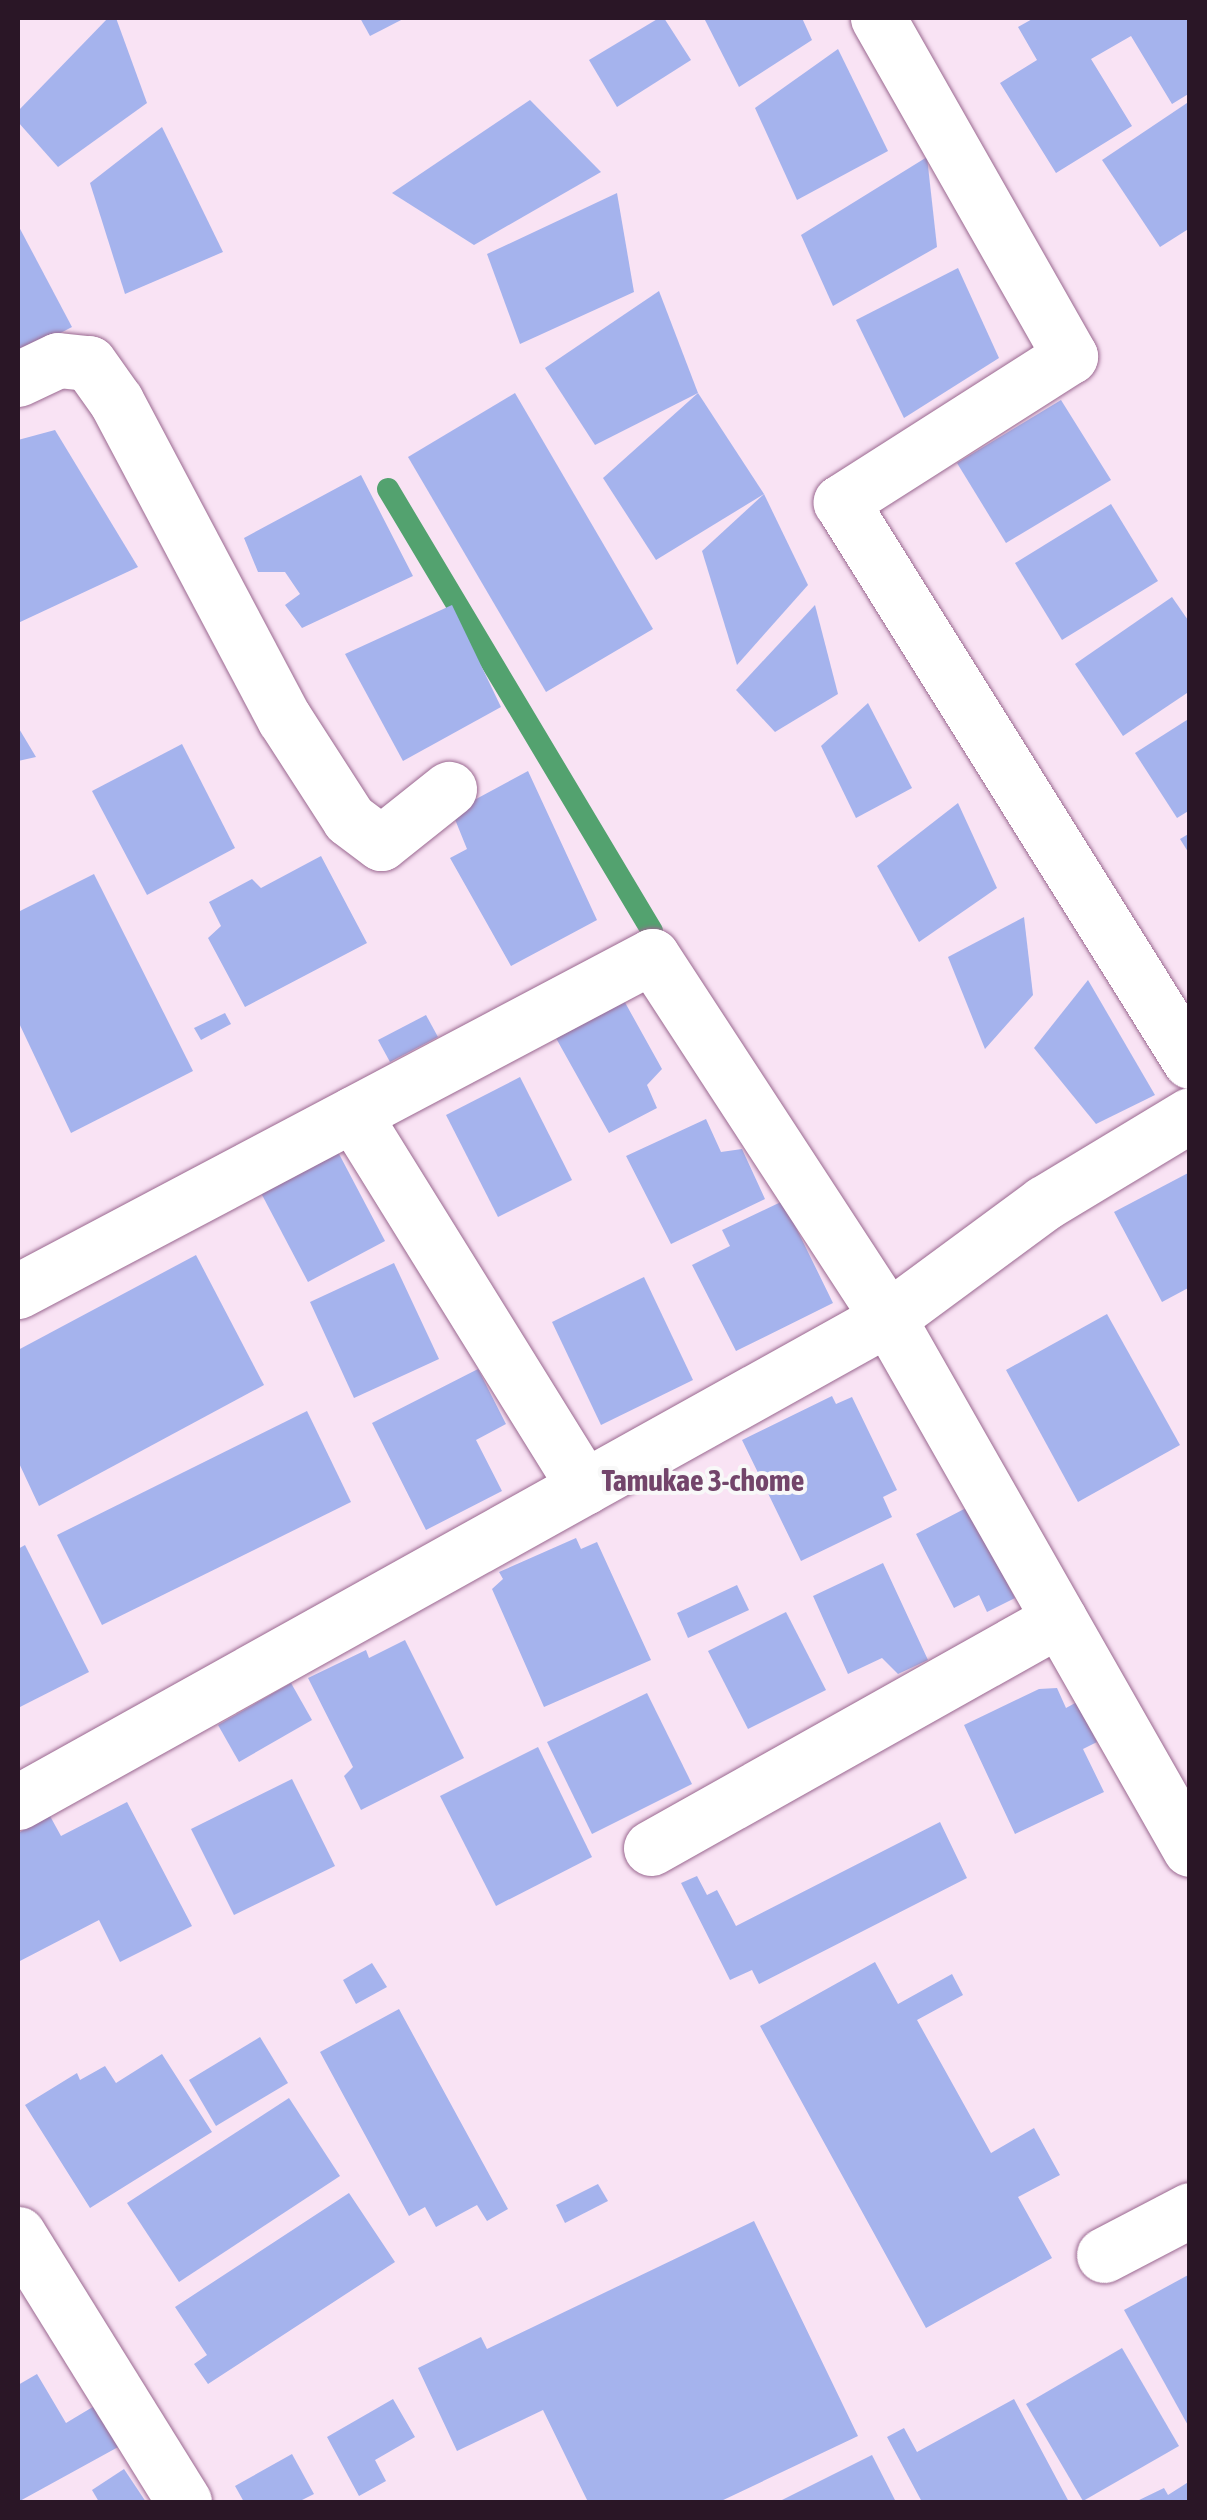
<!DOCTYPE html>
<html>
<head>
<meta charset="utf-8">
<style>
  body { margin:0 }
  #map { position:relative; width:1207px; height:2520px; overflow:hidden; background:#f9e3f4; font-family:"Asap Condensed",sans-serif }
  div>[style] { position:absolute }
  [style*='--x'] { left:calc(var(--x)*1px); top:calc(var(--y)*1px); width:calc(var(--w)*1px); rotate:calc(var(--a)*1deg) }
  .stream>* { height:22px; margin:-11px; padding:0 11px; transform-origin:11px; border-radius:11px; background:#53a26f }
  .building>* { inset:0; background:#a5b3ed }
  .roads { filter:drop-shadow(0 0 2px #9a6890) drop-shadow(0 0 2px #9a6890) }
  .minor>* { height:55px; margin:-27.5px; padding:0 27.5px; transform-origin:27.5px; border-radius:27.5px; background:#fff }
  span { translate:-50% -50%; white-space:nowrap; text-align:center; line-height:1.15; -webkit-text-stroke:8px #f8f8f8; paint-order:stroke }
  .neighbourhood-label { font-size:30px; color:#73456b; font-weight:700 }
  .frame { position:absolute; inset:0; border:20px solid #2a1626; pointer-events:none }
</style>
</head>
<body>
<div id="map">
  <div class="stream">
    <i style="--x:388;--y:489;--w:515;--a:59.15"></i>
  </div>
  <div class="building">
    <i style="clip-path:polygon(108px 18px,116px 18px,147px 103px,58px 167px,18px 122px,18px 111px)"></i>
    <i style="clip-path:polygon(360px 18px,405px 18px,370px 36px)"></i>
    <i style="clip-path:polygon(659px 18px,664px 18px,691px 60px,617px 107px,589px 60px)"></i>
    <i style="clip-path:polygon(704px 18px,802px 18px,812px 40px,739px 87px)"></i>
    <i style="clip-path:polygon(1034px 18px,1190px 18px,1190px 93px,1172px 104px,1131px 36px,1091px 59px,1132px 126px,1056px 173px,1000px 83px,1037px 60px,1018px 27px)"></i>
    <i style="clip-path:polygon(838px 49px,888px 151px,797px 200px,755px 108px)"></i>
    <i style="clip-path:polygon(530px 100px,601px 172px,474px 245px,392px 193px)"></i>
    <i style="clip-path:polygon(1190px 101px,1190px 228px,1160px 247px,1102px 160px)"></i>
    <i style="clip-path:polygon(162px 127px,223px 252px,125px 294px,90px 183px)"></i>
    <i style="clip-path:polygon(927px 157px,937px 247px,833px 306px,801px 235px)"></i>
    <i style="clip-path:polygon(617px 193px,634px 292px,520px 344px,487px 254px)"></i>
    <i style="clip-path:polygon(18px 225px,72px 327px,18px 355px)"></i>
    <i style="clip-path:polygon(958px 268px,999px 358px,904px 418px,856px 320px)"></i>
    <i style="clip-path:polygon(659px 291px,698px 393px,595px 445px,545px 368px)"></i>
    <i style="clip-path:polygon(515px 393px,653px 629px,546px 692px,408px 457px)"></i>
    <i style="clip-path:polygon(698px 393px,764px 494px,656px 560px,603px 478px)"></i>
    <i style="clip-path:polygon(1061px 400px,1111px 480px,1006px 543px,957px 463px)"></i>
    <i style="clip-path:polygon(55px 430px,138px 567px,18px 623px,18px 440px)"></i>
    <i style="clip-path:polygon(361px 475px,413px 576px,302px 628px,285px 605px,300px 594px,285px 572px,258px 572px,244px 538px)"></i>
    <i style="clip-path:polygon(764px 494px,808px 585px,737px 665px,702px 551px)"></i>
    <i style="clip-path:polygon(1111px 504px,1158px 581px,1062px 640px,1015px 563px)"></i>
    <i style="clip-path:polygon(1172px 597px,1190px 623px,1190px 691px,1123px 736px,1075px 664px)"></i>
    <i style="clip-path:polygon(452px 605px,501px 707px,403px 761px,345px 654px)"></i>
    <i style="clip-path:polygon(815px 605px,838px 694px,775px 732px,736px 690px)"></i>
    <i style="clip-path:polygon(868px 703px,912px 788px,856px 818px,821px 746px)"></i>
    <i style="clip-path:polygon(1190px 718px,1190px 810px,1177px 818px,1135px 753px)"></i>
    <i style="clip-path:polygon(18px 727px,36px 757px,18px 761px)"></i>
    <i style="clip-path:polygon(182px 744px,235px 848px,147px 895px,92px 791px)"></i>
    <i style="clip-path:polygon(528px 771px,597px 920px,511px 966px,450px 858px,467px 849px,452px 812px)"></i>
    <i style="clip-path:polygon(958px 803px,997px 888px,919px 942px,877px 866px)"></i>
    <i style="clip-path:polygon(1190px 833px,1190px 855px,1180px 839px)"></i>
    <i style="clip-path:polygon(321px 856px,367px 943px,245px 1007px,208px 938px,221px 926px,209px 902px,252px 879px,261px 888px)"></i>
    <i style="clip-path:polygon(94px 874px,193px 1071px,71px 1133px,18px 1021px,18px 912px)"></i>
    <i style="clip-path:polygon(1024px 917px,1033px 995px,985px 1049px,948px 957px)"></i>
    <i style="clip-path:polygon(1088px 980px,1155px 1095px,1096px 1124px,1034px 1048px)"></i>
    <i style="clip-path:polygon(622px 997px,662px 1069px,647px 1085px,657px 1108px,609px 1133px,552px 1031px)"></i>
    <i style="clip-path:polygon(225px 1013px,231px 1024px,201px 1040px,194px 1028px)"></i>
    <i style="clip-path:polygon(426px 1015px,438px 1037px,390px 1062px,378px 1040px)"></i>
    <i style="clip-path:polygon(520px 1077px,572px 1180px,498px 1217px,446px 1115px)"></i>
    <i style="clip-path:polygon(706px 1119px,721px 1152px,742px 1149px,765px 1199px,671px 1244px,626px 1156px)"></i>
    <i style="clip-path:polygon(338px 1152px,385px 1241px,308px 1282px,261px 1193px)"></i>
    <i style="clip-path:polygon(1190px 1172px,1190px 1287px,1162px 1302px,1114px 1212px)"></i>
    <i style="clip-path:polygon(783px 1201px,833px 1303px,736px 1351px,692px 1265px,730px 1246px,722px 1230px)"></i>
    <i style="clip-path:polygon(196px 1255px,264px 1385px,39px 1506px,18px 1461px,18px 1350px)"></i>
    <i style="clip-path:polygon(394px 1263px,439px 1359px,354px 1398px,310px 1302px)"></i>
    <i style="clip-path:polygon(644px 1277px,693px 1380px,601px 1425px,552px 1322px)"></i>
    <i style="clip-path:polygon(1107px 1314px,1180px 1445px,1078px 1502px,1006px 1370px)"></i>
    <i style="clip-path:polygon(478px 1369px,506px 1424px,476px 1440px,502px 1491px,426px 1530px,372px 1423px)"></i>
    <i style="clip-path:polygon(832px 1396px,836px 1404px,852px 1397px,897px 1490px,883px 1497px,892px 1517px,801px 1561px,742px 1440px)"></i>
    <i style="clip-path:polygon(307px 1411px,351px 1502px,102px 1625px,57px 1535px)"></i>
    <i style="clip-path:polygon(968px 1507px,1015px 1598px,987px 1612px,979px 1595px,954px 1608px,916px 1534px)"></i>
    <i style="clip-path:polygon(576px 1538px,581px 1549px,597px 1542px,651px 1660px,544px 1707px,492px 1589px,503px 1579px,499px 1572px)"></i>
    <i style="clip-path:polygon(25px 1545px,89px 1672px,18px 1708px,18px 1549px)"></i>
    <i style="clip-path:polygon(883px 1563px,928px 1660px,898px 1674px,882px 1658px,848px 1674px,813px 1596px)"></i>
    <i style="clip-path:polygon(737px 1585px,749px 1610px,688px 1638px,677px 1613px)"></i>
    <i style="clip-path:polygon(786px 1612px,826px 1690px,748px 1729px,708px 1651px)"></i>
    <i style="clip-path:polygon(405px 1640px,464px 1758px,361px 1810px,344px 1776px,353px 1767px,308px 1678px,366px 1650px,369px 1658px)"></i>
    <i style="clip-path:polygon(291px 1683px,312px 1720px,239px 1762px,218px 1725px)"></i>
    <i style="clip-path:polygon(1057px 1688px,1066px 1708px,1077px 1702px,1097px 1742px,1083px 1749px,1104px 1792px,1015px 1834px,964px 1725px,1039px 1689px)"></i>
    <i style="clip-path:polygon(647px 1693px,692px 1784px,592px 1834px,547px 1742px)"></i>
    <i style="clip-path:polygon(538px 1747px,592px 1857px,496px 1906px,440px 1796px)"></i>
    <i style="clip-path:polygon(292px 1779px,335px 1866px,234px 1915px,191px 1829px)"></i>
    <i style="clip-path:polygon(127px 1802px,192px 1926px,120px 1962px,99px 1920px,18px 1962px,18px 1833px,50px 1816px,61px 1836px)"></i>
    <i style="clip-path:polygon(940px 1822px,967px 1878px,759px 1984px,752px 1970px,730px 1980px,681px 1883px,697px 1876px,707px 1895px,717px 1890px,736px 1926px)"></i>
    <i style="clip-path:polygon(875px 1962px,898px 2004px,952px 1974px,963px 1995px,917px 2020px,991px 2153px,1034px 2128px,1060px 2175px,1018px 2197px,1052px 2258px,926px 2328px,760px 2026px)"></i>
    <i style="clip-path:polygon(372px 1963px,387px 1987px,356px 2004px,343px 1980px)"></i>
    <i style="clip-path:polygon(399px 2009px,508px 2209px,487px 2221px,477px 2205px,436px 2227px,425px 2207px,409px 2216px,320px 2052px)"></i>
    <i style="clip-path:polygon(260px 2037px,288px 2083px,216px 2126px,189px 2080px)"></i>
    <i style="clip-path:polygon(162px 2054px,212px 2132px,90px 2208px,25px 2105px,77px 2073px,80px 2080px,105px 2066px,116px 2083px)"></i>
    <i style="clip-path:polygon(289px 2098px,340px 2176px,179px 2282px,127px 2203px)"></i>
    <i style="clip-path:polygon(598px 2184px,608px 2201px,565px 2223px,556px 2205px)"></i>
    <i style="clip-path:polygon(349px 2193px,395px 2262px,208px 2384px,194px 2364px,207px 2355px,175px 2307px)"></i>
    <i style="clip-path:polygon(754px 2221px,858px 2436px,719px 2502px,588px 2502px,543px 2410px,457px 2451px,418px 2368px,481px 2337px,487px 2349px)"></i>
    <i style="clip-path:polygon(1190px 2274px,1190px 2429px,1124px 2310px)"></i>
    <i style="clip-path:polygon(1122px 2348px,1179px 2446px,1083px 2501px,1026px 2404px)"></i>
    <i style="clip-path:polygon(37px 2374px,66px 2423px,96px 2405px,120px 2446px,18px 2502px,18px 2385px)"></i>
    <i style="clip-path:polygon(393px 2399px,415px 2437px,375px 2460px,386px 2481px,359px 2496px,327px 2437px)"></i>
    <i style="clip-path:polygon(1014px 2399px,1069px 2502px,922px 2502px,887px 2437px,904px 2428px,917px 2452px)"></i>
    <i style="clip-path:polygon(292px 2454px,314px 2494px,298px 2502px,244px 2502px,235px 2486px)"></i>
    <i style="clip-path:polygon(872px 2455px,896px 2502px,778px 2502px)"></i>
    <i style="clip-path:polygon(124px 2469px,146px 2502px,99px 2502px,92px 2490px)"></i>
    <i style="clip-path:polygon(1190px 2481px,1190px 2502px,1135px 2502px,1164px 2488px,1168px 2495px)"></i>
  </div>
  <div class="roads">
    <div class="minor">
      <i style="--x:878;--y:18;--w:389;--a:60.4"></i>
      <i style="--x:1070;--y:356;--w:272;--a:147.5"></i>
      <i style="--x:841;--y:502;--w:659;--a:58.02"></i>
      <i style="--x:18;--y:379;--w:44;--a:-25.4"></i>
      <i style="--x:58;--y:360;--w:31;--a:6"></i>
      <i style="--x:89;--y:363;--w:47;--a:54.6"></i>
      <i style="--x:116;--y:401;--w:359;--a:62.1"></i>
      <i style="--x:284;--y:718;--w:120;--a:57.2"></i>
      <i style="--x:349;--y:819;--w:40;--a:37"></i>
      <i style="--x:381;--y:843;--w:87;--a:-38.5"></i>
      <i style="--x:353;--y:1114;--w:439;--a:58.2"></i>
      <i style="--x:18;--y:1291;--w:717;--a:-27.85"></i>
      <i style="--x:652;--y:956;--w:432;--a:56.9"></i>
      <i style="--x:888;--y:1318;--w:611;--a:60.37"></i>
      <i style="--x:18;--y:1802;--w:996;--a:-29.09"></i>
      <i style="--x:888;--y:1318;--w:194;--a:-36.4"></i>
      <i style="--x:1044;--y:1203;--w:170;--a:-31.1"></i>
      <i style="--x:651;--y:1848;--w:468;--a:-29.3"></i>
      <i style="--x:18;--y:2234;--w:315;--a:58.2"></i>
      <i style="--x:1104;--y:2255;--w:97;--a:-27.6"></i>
    </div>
  </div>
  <div class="neighbourhood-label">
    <span style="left:703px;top:1480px">Tamukae 3-chome</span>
  </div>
  <div class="frame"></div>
</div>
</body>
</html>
